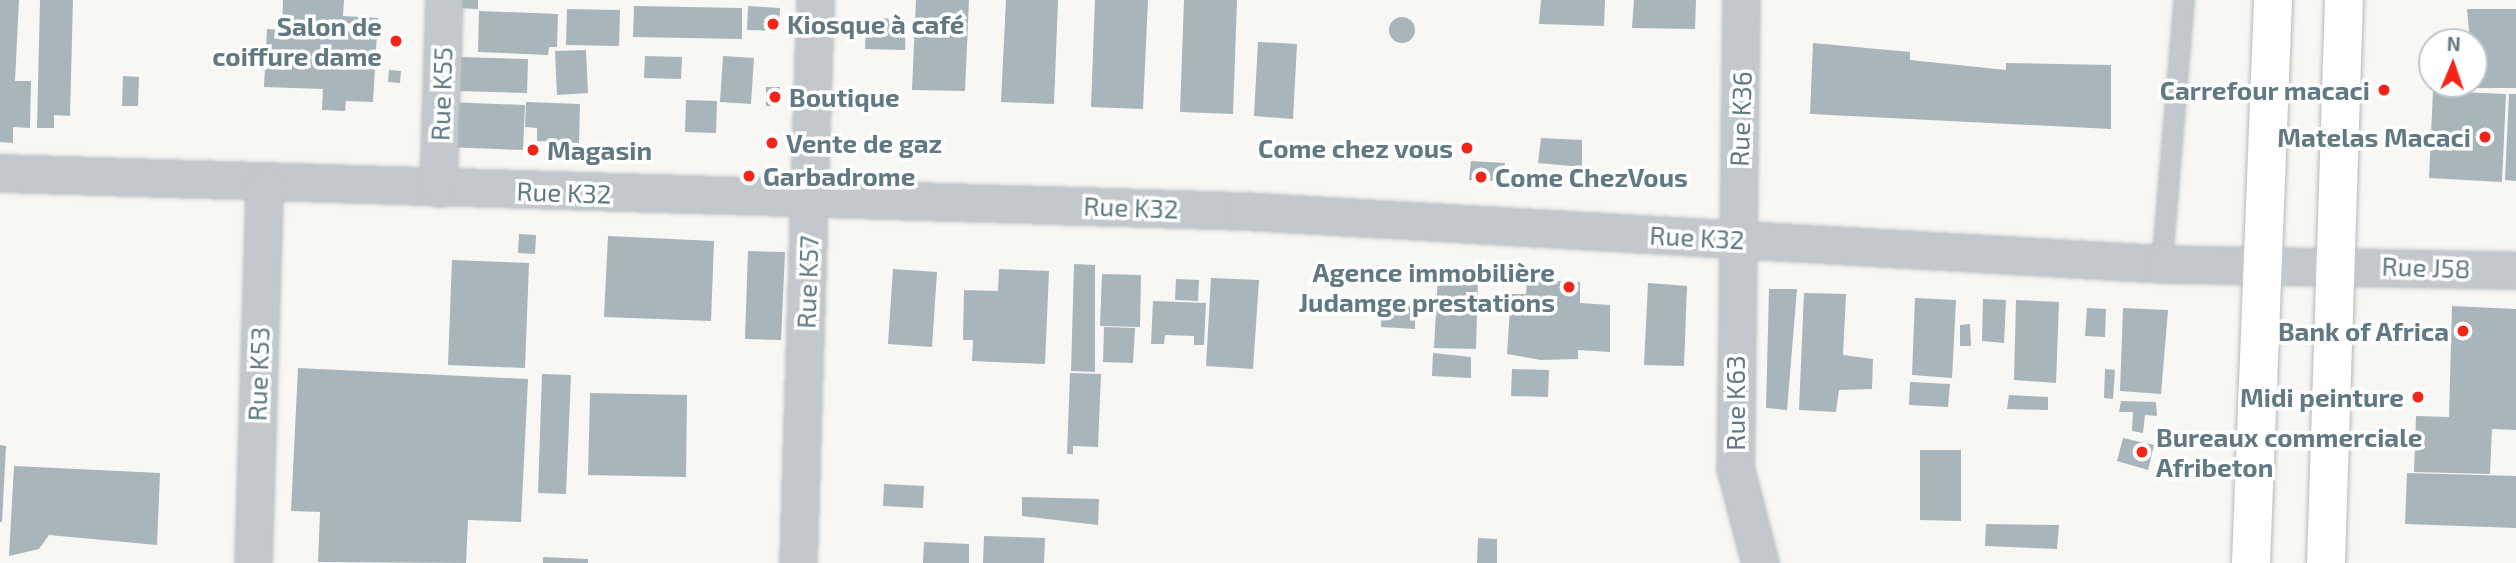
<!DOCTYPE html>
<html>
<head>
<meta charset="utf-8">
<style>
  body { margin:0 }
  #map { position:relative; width:2516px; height:563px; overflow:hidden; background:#f8f7f4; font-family:"Exo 2",sans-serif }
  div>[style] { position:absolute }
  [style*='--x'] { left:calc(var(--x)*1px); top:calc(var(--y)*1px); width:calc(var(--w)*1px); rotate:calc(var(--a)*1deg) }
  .building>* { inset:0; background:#a8b5ba }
  .round { border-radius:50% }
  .roads { filter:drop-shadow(0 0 2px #b2bbbe) drop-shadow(0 0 2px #b2bbbe) }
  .lane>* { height:18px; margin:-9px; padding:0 9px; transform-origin:9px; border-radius:9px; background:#c2c8cb }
  .street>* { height:35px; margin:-17.5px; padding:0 17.5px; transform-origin:17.5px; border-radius:17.5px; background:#c2c8cb }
  .secondary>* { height:38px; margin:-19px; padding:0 19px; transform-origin:19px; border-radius:19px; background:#fff }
  .dots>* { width:19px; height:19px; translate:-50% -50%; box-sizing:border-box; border:4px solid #fff; border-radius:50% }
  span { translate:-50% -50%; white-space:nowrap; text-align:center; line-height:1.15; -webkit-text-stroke:7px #fff; paint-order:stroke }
  .poi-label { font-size:26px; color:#607983; font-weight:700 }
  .left { translate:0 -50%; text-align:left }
  .right { translate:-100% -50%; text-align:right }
  .street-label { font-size:26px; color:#607983 }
  .north { position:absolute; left:2418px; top:28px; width:70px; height:70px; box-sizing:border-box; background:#fff; border:2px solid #bfc9cd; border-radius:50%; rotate:2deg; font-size:19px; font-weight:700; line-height:28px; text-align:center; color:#607983 }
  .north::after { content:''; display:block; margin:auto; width:24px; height:32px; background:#f42518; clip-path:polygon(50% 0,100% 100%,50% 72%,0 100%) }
</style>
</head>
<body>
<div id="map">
  <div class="building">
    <i style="clip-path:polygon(0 0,19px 0,15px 81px,31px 81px,30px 128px,13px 127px,13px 143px,0 142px)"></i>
    <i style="clip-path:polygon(40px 0,73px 0,70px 116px,54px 115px,54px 128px,37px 128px)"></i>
    <i style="clip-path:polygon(283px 0,344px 0,343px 16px,378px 18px,377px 24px,339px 23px,338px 31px,377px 33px,373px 102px,346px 101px,345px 111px,322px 110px,323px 89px,264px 87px,267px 29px,282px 30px)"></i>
    <i style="clip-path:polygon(456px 0,478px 0,478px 9px,455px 8px)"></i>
    <i style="clip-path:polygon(916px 0,969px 0,965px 91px,912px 90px)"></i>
    <i style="clip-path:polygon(1006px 0,1058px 0,1054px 104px,1001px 102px)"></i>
    <i style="clip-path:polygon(1095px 0,1148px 0,1143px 109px,1091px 107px)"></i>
    <i style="clip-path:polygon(1184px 0,1237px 0,1233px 114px,1180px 112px)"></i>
    <i style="clip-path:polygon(1541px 0,1605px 0,1604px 26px,1539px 24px)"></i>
    <i style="clip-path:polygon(1634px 0,1696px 0,1695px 29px,1632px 28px)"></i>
    <i style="clip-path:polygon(634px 6px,742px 8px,742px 39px,633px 37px)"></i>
    <i style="clip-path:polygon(748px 6px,780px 8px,779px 31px,747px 30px)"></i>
    <i style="clip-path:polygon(567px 9px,620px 10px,619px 46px,566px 45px)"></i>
    <i style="clip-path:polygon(2467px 9px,2516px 9px,2516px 88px,2467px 88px,2474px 84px)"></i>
    <i style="clip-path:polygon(479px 11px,558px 14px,557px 47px,549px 47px,548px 55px,478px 52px)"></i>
    <i class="round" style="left:1389px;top:17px;width:26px;height:26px"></i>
    <i style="clip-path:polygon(866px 18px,906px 19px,905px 50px,865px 49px)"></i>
    <i style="clip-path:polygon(1258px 42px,1297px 44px,1293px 119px,1254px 116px)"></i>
    <i style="clip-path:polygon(1813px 43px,1910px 52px,1910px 60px,2006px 70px,2006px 63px,2111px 65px,2111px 129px,1810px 114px)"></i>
    <i style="clip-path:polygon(586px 50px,588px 93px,557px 95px,555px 51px)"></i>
    <i style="clip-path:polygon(645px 56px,682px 57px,681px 79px,644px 78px)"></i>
    <i style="clip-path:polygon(723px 56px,754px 58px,751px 104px,720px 102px)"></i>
    <i style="clip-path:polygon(461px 57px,528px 59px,527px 93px,460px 91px)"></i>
    <i style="clip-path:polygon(389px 70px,401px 71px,400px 83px,388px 82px)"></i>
    <i style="clip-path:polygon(123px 76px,139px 77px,138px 106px,122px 106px)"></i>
    <i style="clip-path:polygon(766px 87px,780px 87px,779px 106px,766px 106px)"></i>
    <i style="clip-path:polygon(2433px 91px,2506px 94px,2502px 182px,2429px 178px)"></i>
    <i style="clip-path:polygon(2509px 94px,2516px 94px,2516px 181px,2505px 180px)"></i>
    <i style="clip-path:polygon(686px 100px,717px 101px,716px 133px,685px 132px)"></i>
    <i style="clip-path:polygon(446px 102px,525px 105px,523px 150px,444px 147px)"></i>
    <i style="clip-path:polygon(526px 102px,580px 104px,579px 143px,537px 141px,537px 128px,525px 127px)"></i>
    <i style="clip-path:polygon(864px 138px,880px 138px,880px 152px,864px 152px)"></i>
    <i style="clip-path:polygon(1541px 138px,1582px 140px,1582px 167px,1538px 163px)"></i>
    <i style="clip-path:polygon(1471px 161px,1505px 163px,1503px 181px,1469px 180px)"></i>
    <i style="clip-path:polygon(519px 234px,536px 235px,535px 254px,518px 253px)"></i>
    <i style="clip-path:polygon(608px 236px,714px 241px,711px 321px,604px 317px)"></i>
    <i style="clip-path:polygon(748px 251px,785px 252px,781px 340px,745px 339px)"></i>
    <i style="clip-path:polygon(452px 260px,529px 263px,525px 368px,448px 365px)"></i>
    <i style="clip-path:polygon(1074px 264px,1095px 265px,1095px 372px,1071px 371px)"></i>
    <i style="clip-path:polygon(893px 269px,937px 272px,932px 347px,888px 344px)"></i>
    <i style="clip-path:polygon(999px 269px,1049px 271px,1045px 364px,972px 361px,973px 340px,963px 340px,964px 290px,998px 291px)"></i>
    <i style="clip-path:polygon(1102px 274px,1141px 275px,1140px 327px,1100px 326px)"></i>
    <i style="clip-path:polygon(1438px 275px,1478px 277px,1476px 349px,1434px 348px)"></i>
    <i style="clip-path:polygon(1211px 278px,1259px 280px,1253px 369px,1206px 366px)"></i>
    <i style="clip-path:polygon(1176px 279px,1199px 280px,1198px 301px,1175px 300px)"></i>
    <i style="clip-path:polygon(1527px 280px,1580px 282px,1580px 303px,1610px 305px,1610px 352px,1578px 350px,1578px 359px,1541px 360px,1507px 354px,1511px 294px,1526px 294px)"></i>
    <i style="clip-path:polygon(1648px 283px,1687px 286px,1684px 366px,1644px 365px)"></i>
    <i style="clip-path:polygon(1769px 289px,1797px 289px,1787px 410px,1766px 408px)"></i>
    <i style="clip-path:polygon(1804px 293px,1846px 294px,1843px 355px,1873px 359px,1872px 389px,1839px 390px,1836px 412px,1799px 410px)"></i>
    <i style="clip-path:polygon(1915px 298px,1956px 300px,1952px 378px,1912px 375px)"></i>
    <i style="clip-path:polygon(1983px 299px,2006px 300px,2004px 343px,1982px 341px)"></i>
    <i style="clip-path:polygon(2016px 300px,2059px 302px,2056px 383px,2014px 380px)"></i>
    <i style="clip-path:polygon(1153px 301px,1206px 303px,1204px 345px,1194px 345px,1194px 336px,1165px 335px,1164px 344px,1151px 344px)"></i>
    <i style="clip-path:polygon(1382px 304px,1415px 307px,1415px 329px,1381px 327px)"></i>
    <i style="clip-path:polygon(2452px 306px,2516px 309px,2516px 430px,2492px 429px,2490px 474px,2414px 472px,2416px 416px,2449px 417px)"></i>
    <i style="clip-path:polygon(2087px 308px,2106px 309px,2105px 337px,2085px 336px)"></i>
    <i style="clip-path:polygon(2123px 308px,2168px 310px,2161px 394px,2120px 391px)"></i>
    <i style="clip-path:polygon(1970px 324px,1971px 346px,1960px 346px,1960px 325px)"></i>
    <i style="clip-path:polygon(1104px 327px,1135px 328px,1133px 363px,1103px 362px)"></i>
    <i style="clip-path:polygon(1433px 353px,1471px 357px,1471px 378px,1432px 376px)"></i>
    <i style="clip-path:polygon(298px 368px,528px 379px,521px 522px,468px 520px,466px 563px,318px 562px,320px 512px,291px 511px)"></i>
    <i style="clip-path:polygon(1512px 369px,1549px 370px,1548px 397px,1511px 396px)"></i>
    <i style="clip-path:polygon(2105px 369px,2115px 370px,2113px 399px,2104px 398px)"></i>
    <i style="clip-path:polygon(1070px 373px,1101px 374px,1098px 447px,1073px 446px,1073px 454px,1067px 454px)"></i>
    <i style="clip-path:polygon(542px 374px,571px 375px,566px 494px,538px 493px)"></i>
    <i style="clip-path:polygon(1910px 382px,1950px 384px,1948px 407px,1909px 405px)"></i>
    <i style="clip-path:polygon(590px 393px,687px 395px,686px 477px,588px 475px)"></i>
    <i style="clip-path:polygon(2009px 395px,2048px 397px,2048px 410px,2007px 409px)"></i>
    <i style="clip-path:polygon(2121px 401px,2156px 402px,2157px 416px,2145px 415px,2143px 433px,2132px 431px,2133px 412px,2119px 412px)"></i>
    <i style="clip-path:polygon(2123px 438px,2154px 445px,2148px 470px,2117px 461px)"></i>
    <i style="clip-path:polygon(0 445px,6px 446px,2px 522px,0 522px)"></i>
    <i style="clip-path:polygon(1920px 450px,1961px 450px,1961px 521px,1920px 520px)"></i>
    <i style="clip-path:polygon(14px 466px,160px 473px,157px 545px,49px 535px,39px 549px,9px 556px)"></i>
    <i style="clip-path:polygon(2407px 473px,2516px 476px,2516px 528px,2405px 524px)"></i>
    <i style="clip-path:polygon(884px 484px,924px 486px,923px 508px,883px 506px)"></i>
    <i style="clip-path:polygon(1022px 497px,1099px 499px,1098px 525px,1022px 516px)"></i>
    <i style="clip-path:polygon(1986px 524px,2059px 525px,2057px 549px,1985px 546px)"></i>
    <i style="clip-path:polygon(984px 536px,1045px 538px,1044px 563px,983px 563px)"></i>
    <i style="clip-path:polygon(1478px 538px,1497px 539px,1497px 563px,1477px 563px)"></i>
    <i style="clip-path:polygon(924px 542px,969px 544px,969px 563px,923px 563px)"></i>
    <i style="clip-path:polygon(543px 557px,588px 559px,588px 563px,543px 563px)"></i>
  </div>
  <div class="roads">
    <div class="lane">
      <i style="--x:2162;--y:264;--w:265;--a:-85.2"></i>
    </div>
    <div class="street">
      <i style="--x:1741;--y:0;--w:467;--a:90.7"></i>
      <i style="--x:1735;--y:467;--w:99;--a:75.4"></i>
      <i style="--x:0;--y:173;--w:1245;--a:1.75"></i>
      <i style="--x:1244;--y:211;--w:920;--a:3.3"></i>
      <i style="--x:2162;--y:264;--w:354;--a:1"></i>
      <i style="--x:438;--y:188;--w:188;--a:-88.2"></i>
      <i style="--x:253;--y:563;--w:379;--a:-88.3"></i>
      <i style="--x:798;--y:563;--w:563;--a:-88.27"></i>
    </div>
    <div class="secondary">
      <i style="--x:2251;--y:563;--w:563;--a:-87.76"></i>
      <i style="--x:2326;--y:563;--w:563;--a:-88.17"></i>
    </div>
  </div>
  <div class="dots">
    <i style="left:773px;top:24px;background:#f42518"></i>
    <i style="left:396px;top:41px;background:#f42518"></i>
    <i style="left:2384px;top:90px;background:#f42518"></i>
    <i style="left:775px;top:97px;background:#f42518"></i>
    <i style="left:2485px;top:137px;background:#f42518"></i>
    <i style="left:772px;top:143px;background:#f42518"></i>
    <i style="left:1467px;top:148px;background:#f42518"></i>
    <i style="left:533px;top:150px;background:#f42518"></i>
    <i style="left:749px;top:176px;background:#f42518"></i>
    <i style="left:1481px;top:177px;background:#f42518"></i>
    <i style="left:1569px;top:287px;background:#f42518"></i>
    <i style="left:2463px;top:331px;background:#f42518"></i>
    <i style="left:2418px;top:397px;background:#f42518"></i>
    <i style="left:2142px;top:452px;background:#f42518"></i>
  </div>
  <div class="poi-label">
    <span class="left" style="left:787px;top:24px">Kiosque à café</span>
    <span class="right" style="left:382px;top:41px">Salon de<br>coiffure dame</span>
    <span class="right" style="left:2370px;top:90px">Carrefour macaci</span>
    <span class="left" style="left:789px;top:97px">Boutique</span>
    <span class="right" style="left:2471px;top:137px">Matelas Macaci</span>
    <span class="left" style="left:786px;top:143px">Vente de gaz</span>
    <span class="right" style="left:1453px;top:148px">Come chez vous</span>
    <span class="left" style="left:547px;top:150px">Magasin</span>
    <span class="left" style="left:763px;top:176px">Garbadrome</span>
    <span class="left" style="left:1495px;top:177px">Come ChezVous</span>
    <span class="right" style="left:1555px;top:287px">Agence immobilière<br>Judamge prestations</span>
    <span class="right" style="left:2449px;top:331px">Bank of Africa</span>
    <span class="right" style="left:2404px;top:397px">Midi peinture</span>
    <span class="left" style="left:2156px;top:452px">Bureaux commerciale<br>Afribeton</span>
  </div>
  <div class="street-label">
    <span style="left:441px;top:94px;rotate:-88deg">Rue K55</span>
    <span style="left:1740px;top:119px;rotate:-88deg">Rue K36</span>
    <span style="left:564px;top:192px;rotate:2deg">Rue K32</span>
    <span style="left:1131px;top:207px;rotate:2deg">Rue K32</span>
    <span style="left:1697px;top:237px;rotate:3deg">Rue K32</span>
    <span style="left:2426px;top:267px;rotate:2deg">Rue J58</span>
    <span style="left:807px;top:282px;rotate:-88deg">Rue K57</span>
    <span style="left:258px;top:374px;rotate:-88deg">Rue K53</span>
    <span style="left:1735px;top:403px;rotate:-90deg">Rue K63</span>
  </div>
  <div class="north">N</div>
</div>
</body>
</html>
